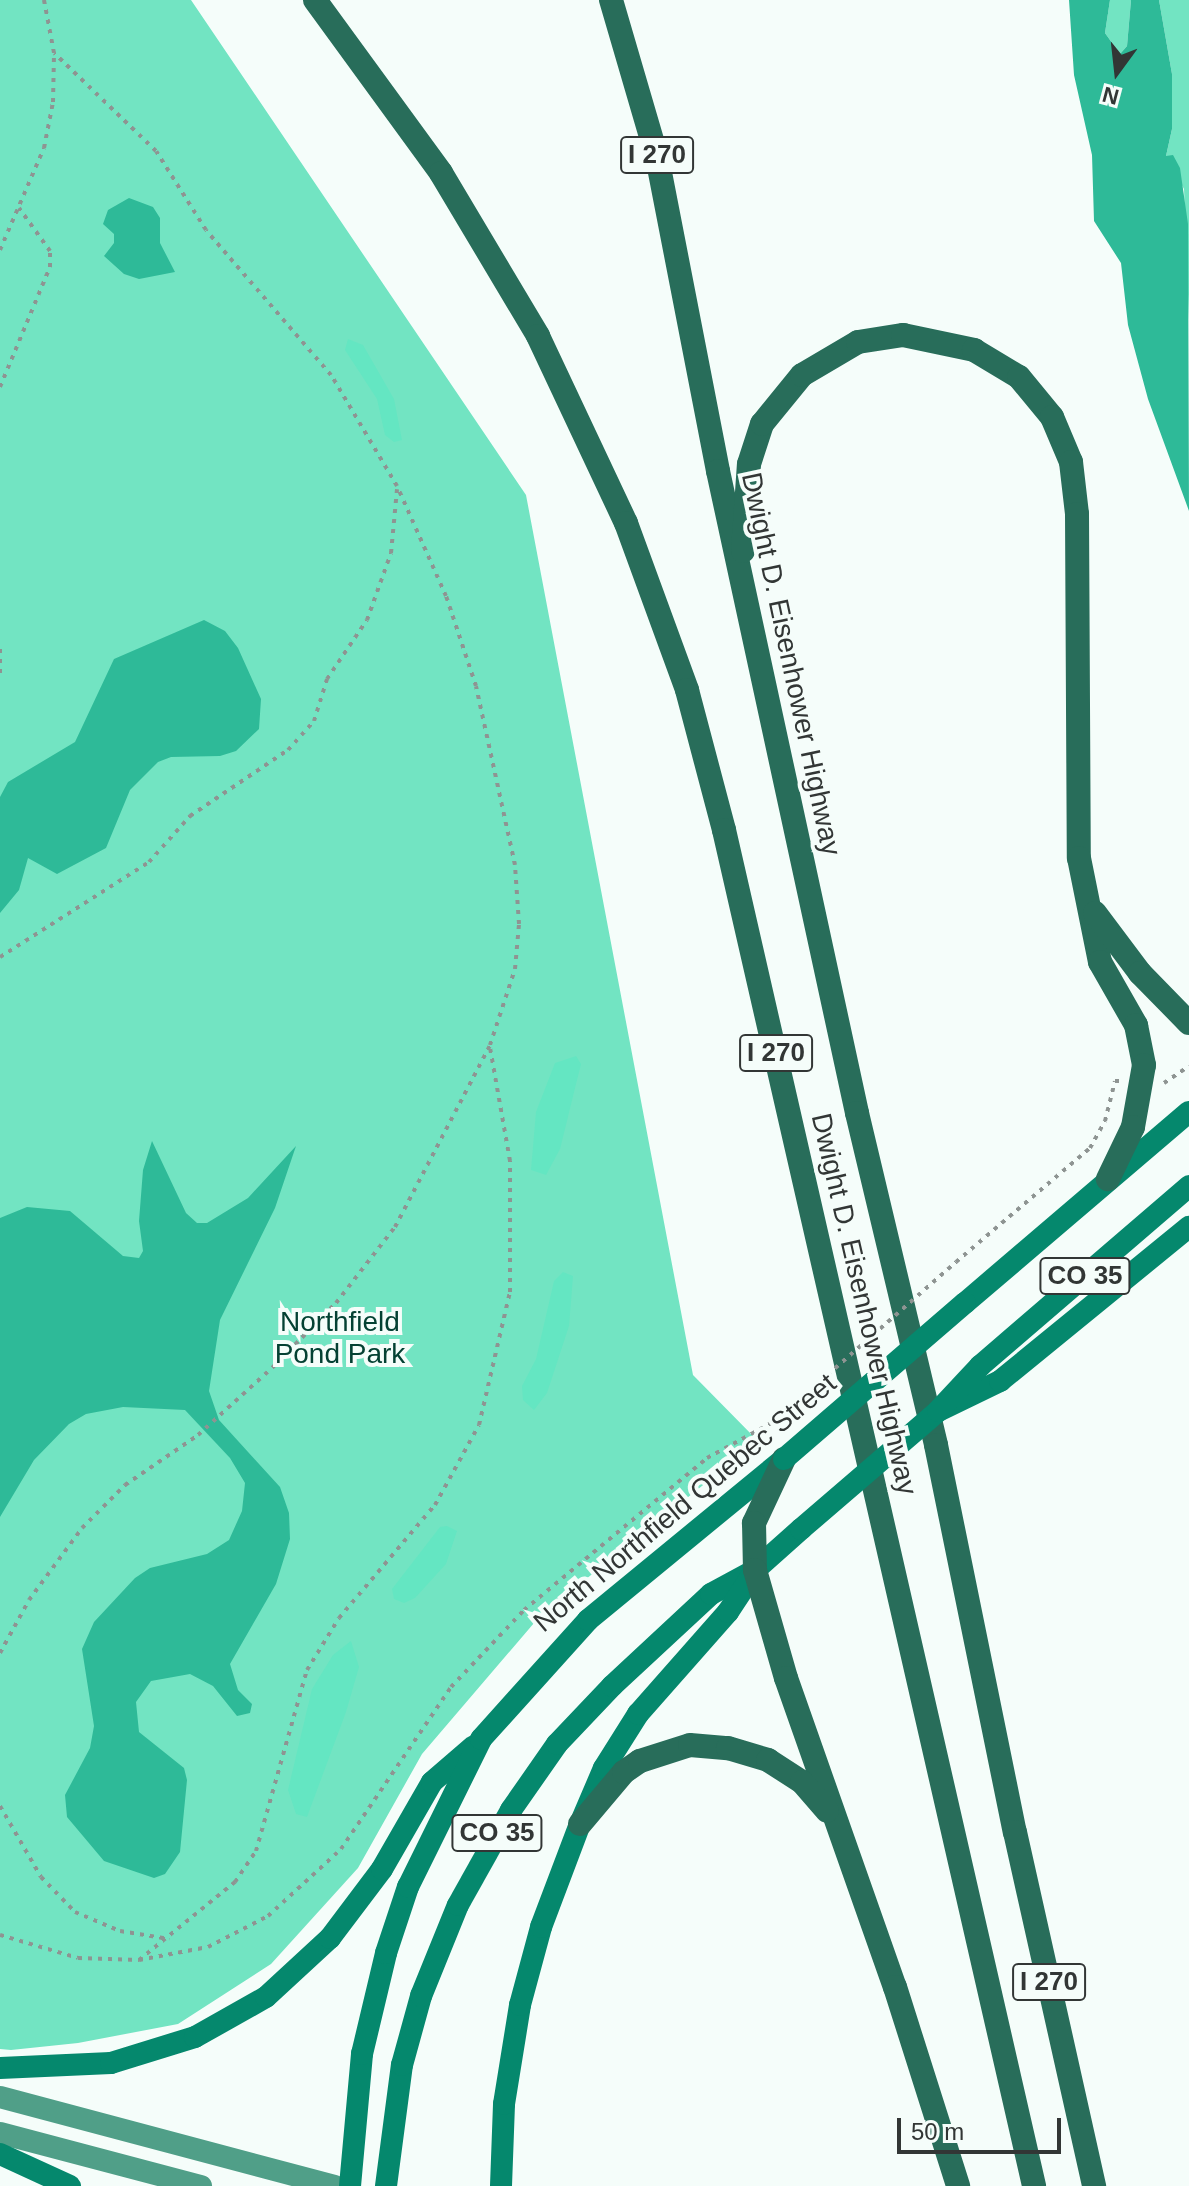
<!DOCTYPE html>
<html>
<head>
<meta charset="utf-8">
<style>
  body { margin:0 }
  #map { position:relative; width:1189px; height:2186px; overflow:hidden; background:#f5fdfa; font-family:Arial,sans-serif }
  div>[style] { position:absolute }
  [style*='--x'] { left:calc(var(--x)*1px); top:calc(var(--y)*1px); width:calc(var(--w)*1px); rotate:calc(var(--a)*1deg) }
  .green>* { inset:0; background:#72e4c2 }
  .forest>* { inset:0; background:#64e6c2 }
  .water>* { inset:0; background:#2eba98 }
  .path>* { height:4px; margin-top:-2px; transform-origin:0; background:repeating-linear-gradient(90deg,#8e9492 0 4px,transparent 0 10px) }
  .secondary>* { height:22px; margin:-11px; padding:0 11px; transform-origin:11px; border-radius:11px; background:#509f88 }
  .primary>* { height:22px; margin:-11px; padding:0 11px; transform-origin:11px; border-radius:11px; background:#05886d }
  .motorway>* { height:24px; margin:-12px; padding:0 12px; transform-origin:12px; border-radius:12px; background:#286d5a }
  .path-bridge>* { height:4px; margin-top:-2px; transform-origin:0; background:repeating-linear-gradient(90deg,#8e9492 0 4px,transparent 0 10px) }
  .primary-bridge>* { height:22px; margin:-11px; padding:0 11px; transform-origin:11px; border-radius:11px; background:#05886d }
  span { translate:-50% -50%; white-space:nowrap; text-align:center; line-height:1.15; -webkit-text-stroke:8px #f5fdfa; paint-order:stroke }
  .shield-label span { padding:2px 6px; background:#f5fdfa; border:2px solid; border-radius:6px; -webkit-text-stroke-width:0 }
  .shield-label { font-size:26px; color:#323635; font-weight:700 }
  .street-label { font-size:28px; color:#323635 }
  .park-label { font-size:28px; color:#044133 }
  .north { position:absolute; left:1077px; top:32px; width:80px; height:80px; -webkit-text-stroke:6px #f5fdfa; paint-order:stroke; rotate:195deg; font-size:22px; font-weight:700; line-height:32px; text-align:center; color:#323635 }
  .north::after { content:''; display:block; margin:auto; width:28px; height:36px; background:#323635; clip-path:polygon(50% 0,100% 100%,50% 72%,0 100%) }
  .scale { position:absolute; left:897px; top:2118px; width:164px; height:36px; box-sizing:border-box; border:4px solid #323635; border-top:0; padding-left:10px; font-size:24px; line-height:28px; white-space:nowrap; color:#323635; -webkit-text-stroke:6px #f5fdfa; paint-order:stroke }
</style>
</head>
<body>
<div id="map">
  <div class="green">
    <i style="clip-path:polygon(0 0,191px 0,526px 495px,693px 1375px,758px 1441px,540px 1616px,422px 1754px,358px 1868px,271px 1964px,178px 2024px,78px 2043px,11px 2050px,0 2049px)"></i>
    <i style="clip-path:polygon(1110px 0,1131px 0,1127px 46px,1120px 54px,1105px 33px)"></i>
    <i style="clip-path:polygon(1159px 0,1189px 0,1189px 320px,1184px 189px,1166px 156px,1172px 129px,1172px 74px)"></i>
  </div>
  <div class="forest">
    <i style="clip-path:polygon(348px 339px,363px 345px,394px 399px,402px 440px,394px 442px,385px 435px,377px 399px,345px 350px)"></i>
    <i style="clip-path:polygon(576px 1056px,581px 1064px,560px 1149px,546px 1175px,531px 1170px,536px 1112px,555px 1063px)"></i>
    <i style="clip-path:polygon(563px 1272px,573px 1276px,569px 1326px,547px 1393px,534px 1410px,523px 1400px,522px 1386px,536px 1359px,554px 1281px)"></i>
    <i style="clip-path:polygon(447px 1526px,457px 1531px,446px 1564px,415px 1598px,404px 1603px,394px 1599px,392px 1589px,440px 1527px)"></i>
    <i style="clip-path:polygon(351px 1641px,359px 1667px,346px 1712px,307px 1817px,296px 1814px,288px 1790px,312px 1689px,333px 1655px)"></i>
  </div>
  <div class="water">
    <i style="clip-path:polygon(1069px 0,1110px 0,1105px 33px,1120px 54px,1127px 46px,1131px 0,1159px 0,1172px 74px,1172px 129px,1166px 156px,1173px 155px,1180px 168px,1188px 224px,1189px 511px,1148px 399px,1128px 325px,1121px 263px,1094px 221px,1092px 155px,1074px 75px)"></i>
    <i style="clip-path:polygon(129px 198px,153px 207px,160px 218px,160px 243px,175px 272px,139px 279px,124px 274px,104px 256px,114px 243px,114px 234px,103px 224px,108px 210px)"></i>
    <i style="clip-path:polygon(204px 620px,225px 631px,238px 648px,261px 699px,259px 729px,236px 751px,220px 756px,171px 757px,158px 762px,130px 790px,106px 848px,57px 874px,28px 858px,19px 890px,0 913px,0 797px,8px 782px,75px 742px,114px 659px)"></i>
    <i style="clip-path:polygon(152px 1141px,186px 1213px,197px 1223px,207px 1223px,248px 1198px,296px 1146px,275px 1208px,220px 1320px,209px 1391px,219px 1420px,280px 1487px,289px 1513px,290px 1539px,276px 1584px,230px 1664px,238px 1690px,252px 1704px,250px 1713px,237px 1716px,213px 1686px,190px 1674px,151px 1681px,136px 1702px,139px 1732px,184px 1768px,187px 1780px,180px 1852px,165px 1874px,154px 1878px,104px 1861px,67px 1817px,65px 1795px,90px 1748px,94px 1726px,82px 1649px,94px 1622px,135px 1578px,150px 1568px,207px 1554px,229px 1540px,242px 1511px,245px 1483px,230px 1458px,185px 1410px,123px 1407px,86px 1414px,69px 1424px,34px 1460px,0 1517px,0 1218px,27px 1207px,70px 1211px,123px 1256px,139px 1258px,143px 1251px,139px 1221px,143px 1170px)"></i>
  </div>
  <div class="path">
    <i style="--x:0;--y:250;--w:111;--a:-66.7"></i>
    <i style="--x:44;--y:148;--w:47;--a:-78.9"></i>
    <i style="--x:53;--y:102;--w:49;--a:-88.8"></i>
    <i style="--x:54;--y:53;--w:54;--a:-100.7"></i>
    <i style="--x:0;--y:387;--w:130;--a:-67.4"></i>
    <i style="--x:50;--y:267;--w:16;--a:-90"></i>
    <i style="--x:50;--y:251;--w:53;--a:-125.8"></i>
    <i style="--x:0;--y:649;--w:24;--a:90"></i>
    <i style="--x:0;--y:957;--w:177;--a:-32.5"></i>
    <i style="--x:149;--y:862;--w:62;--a:-48.3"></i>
    <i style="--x:190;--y:816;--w:118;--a:-34"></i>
    <i style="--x:288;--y:750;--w:39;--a:-48"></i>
    <i style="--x:314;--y:721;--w:44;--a:-72.8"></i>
    <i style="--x:327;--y:679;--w:71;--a:-55.9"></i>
    <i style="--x:367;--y:620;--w:71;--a:-70.3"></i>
    <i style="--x:391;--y:553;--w:64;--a:-84.6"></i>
    <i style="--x:1164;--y:1083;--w:30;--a:-34"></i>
    <i style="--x:956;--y:1262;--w:176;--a:-40.4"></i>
    <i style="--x:1090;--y:1148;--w:31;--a:-61"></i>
    <i style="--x:1105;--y:1121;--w:41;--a:-76"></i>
    <i style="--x:1115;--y:1081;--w:4;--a:0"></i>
    <i style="--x:0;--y:1653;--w:60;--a:-61.3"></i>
    <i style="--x:29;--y:1600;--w:89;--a:-53.6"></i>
    <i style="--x:82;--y:1528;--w:61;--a:-45"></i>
    <i style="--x:125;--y:1485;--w:88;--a:-34.4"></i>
    <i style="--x:198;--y:1435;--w:103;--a:-42.2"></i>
    <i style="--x:274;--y:1366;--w:88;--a:-45.5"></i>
    <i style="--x:336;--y:1303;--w:96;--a:-52.2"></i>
    <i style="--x:395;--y:1227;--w:205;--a:-62.4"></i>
    <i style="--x:490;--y:1045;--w:80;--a:-71.8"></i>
    <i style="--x:515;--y:969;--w:45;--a:-84.9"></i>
    <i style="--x:519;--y:924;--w:59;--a:-93.9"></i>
    <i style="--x:515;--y:865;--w:183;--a:-102.3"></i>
    <i style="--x:476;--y:686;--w:95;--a:-108.4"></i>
    <i style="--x:446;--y:596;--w:120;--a:-114"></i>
    <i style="--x:397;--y:486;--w:129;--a:-120.7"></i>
    <i style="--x:331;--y:375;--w:191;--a:-130.8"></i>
    <i style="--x:206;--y:230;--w:93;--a:-122.3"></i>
    <i style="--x:156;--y:151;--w:141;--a:-136.1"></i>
    <i style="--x:0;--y:1806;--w:82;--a:60"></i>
    <i style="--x:41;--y:1877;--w:49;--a:45.8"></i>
    <i style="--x:75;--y:1912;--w:49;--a:22.9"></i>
    <i style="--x:120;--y:1931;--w:50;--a:9.3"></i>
    <i style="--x:0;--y:1935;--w:81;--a:16.4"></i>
    <i style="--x:78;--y:1958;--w:61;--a:1.9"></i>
    <i style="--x:139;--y:1960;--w:70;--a:-10.7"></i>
    <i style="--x:208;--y:1947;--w:68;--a:-27.3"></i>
    <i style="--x:268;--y:1916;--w:99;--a:-42.5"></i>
    <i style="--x:341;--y:1849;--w:196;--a:-55.8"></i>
    <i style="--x:451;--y:1687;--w:106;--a:-46.5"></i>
    <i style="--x:524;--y:1610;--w:238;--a:-39.7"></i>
    <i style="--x:707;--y:1458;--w:77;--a:-28.6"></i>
    <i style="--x:139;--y:1960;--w:124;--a:-39.1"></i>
    <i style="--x:235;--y:1882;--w:37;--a:-56"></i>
    <i style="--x:256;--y:1851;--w:188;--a:-74.3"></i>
    <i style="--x:307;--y:1670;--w:61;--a:-58.4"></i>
    <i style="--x:339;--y:1618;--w:148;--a:-49.7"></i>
    <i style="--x:435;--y:1505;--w:91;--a:-61.2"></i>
    <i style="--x:479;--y:1425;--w:137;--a:-76.9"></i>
    <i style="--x:510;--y:1292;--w:131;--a:-90"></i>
    <i style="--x:510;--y:1161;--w:116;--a:-100"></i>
  </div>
  <div class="secondary">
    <i style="--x:0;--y:2097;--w:346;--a:14.9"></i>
    <i style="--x:0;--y:2133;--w:208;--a:14.8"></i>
  </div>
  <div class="primary">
    <i style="--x:965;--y:1303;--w:294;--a:-40.5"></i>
    <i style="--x:980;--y:1366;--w:276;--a:-40.7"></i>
    <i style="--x:940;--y:1410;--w:67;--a:-25.8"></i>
    <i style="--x:1000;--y:1381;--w:244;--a:-39.2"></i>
    <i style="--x:0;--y:2068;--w:111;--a:-2.6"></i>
    <i style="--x:111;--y:2063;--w:88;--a:-17.2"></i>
    <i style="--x:195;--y:2037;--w:81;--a:-29.4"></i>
    <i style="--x:266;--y:1997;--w:87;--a:-42.7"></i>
    <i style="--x:330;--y:1938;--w:86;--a:-53"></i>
    <i style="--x:382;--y:1869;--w:100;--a:-60.1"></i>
    <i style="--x:432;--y:1782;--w:55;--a:-40.6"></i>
    <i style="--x:0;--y:2154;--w:77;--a:24.6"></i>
    <i style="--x:350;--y:2186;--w:133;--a:-84.8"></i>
    <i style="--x:362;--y:2054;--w:104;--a:-76.6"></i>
    <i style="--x:386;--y:1953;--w:70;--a:-71.6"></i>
    <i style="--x:408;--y:1887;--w:165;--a:-63.7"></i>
    <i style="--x:481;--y:1739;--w:160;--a:-48"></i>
    <i style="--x:588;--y:1620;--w:254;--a:-39.4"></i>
    <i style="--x:386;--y:2186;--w:122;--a:-82.5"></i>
    <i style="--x:402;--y:2065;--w:72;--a:-74.6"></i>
    <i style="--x:421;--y:1996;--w:98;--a:-67.9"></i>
    <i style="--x:458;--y:1905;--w:109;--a:-60.8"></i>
    <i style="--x:511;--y:1810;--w:80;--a:-55.1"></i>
    <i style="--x:557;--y:1744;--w:80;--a:-46.5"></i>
    <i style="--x:612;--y:1686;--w:135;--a:-42.9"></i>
    <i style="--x:711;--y:1594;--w:50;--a:-28.6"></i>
    <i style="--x:755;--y:1570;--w:62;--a:-41.7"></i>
    <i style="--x:501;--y:2186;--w:82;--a:-87.9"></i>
    <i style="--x:504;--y:2104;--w:100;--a:-80.8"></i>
    <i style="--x:520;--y:2005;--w:81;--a:-74.9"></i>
    <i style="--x:541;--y:1927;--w:110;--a:-69.3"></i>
    <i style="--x:580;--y:1824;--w:61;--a:-66.8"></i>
    <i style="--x:604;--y:1768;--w:64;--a:-57.8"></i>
    <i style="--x:638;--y:1714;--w:136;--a:-48.6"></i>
    <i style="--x:728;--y:1612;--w:45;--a:-56.7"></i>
  </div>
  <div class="motorway">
    <i style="--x:315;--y:0;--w:214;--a:53.9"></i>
    <i style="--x:441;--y:173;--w:190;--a:59.2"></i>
    <i style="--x:538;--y:336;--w:207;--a:64.8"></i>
    <i style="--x:626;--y:523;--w:178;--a:69.9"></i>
    <i style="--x:687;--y:690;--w:145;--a:75.2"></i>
    <i style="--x:724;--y:830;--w:1391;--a:77.12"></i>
    <i style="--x:611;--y:0;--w:164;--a:73.7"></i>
    <i style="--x:657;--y:157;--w:320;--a:79"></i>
    <i style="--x:718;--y:471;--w:657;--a:77.78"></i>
    <i style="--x:857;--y:1113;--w:341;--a:76.6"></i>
    <i style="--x:936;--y:1445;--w:395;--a:78.5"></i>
    <i style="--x:1015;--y:1832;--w:363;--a:77.4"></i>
    <i style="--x:743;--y:551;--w:87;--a:-86.1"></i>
    <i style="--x:749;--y:464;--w:42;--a:-72"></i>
    <i style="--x:762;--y:424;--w:63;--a:-50.8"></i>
    <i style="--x:802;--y:375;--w:65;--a:-30.5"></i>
    <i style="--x:858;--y:342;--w:46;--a:-8.8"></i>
    <i style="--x:903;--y:335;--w:73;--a:11.9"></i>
    <i style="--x:974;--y:350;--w:52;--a:31"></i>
    <i style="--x:1019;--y:377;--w:52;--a:50.5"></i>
    <i style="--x:1052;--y:417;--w:49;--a:67.1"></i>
    <i style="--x:1071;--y:462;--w:52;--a:83.4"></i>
    <i style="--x:1077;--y:514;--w:344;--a:89.7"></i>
    <i style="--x:1079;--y:858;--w:106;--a:78.6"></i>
    <i style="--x:1100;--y:962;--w:73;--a:60.3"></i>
    <i style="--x:1136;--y:1025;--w:41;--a:78.7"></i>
    <i style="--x:1144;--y:1065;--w:63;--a:100.1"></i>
    <i style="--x:1133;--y:1127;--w:58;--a:115.7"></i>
    <i style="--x:1095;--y:913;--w:75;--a:53.1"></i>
    <i style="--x:1140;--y:973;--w:70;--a:45.6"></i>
    <i style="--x:784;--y:1459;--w:71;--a:115.1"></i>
    <i style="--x:754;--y:1523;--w:47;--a:88.8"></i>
    <i style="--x:755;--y:1570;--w:112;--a:74"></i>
    <i style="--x:786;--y:1678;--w:328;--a:70.6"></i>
    <i style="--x:895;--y:1987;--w:209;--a:72.4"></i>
    <i style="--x:580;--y:1824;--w:68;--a:-49.8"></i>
    <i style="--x:624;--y:1772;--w:19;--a:-35"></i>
    <i style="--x:640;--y:1761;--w:52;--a:-17.7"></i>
    <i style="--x:690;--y:1745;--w:38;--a:5"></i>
    <i style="--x:728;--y:1748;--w:42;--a:16.7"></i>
    <i style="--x:768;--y:1760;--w:40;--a:32.9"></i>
    <i style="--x:802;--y:1782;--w:38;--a:49"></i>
  </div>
  <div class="path-bridge">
    <i style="--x:775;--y:1421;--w:241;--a:-41.3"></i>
  </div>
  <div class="primary-bridge">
    <i style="--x:784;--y:1459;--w:239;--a:-40.8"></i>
    <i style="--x:801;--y:1529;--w:181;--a:-40.7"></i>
    <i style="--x:938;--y:1411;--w:62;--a:-47"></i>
  </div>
  <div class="shield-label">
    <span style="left:657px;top:155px">I 270</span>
    <span style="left:776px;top:1053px">I 270</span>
    <span style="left:1085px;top:1276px">CO 35</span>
    <span style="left:497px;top:1833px">CO 35</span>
    <span style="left:1049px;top:1982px">I 270</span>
  </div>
  <div class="street-label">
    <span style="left:791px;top:664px;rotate:78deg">Dwight D. Eisenhower Highway</span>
    <span style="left:864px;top:1304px;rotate:77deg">Dwight D. Eisenhower Highway</span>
    <span style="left:685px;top:1503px;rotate:-40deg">North Northfield Quebec Street</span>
  </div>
  <div class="park-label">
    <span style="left:340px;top:1338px">Northfield<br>Pond Park</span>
  </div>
  <div class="north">N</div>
  <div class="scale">50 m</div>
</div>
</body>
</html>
